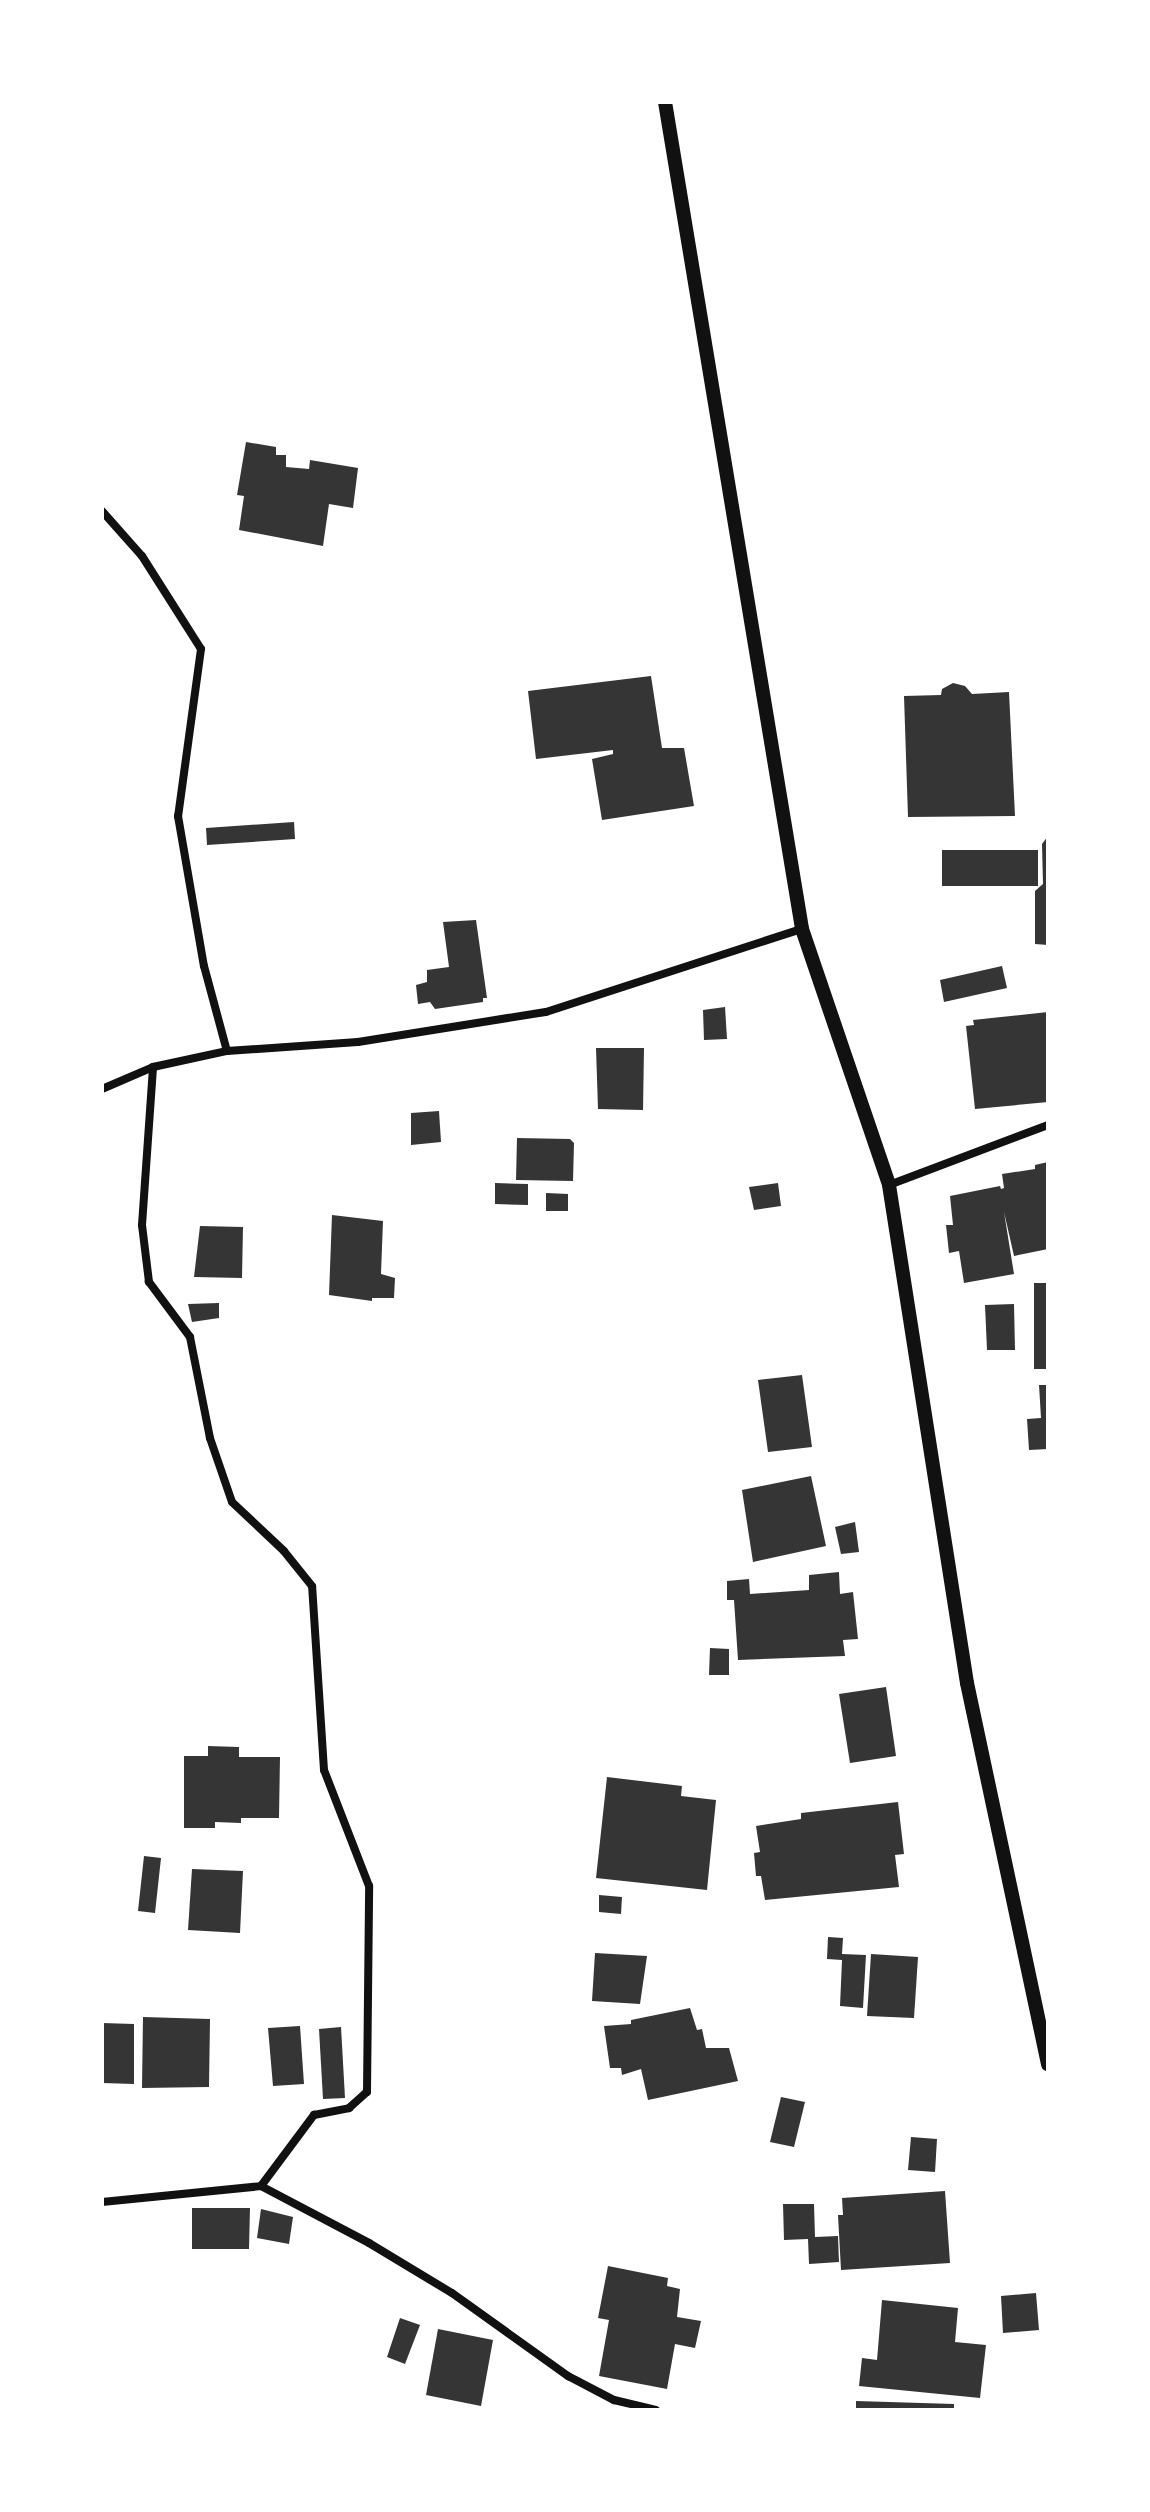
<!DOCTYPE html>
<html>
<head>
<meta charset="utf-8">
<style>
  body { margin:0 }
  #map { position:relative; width:1150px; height:2512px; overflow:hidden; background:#fff; font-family:"DM Sans",sans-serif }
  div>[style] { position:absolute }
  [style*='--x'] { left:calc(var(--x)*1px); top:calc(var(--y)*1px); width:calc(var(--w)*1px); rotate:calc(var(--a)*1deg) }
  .building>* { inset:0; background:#353535 }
  .minor>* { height:8px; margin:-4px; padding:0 4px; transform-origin:4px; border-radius:4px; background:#111 }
  .tertiary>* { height:14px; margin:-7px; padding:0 7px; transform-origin:7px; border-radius:7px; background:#111 }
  span { translate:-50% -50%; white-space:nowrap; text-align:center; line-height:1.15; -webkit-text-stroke:7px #fff; paint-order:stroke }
  .frame { position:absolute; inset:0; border:104px solid #fff; pointer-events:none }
</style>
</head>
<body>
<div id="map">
  <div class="building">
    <i style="clip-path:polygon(246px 442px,276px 447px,276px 455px,286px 455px,286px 467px,309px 469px,310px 460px,358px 468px,353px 508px,329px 504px,323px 546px,239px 530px,244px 496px,237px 495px)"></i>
    <i style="clip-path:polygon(651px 676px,662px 748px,684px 748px,694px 806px,602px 820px,592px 759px,613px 754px,613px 750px,536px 759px,528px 691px)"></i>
    <i style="clip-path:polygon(953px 683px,965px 686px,972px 694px,1009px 692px,1015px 816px,908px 817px,904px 696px,941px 695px,942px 689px)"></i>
    <i style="clip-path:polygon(294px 822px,295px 839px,207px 845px,206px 828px)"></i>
    <i style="clip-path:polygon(1048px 836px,1048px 945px,1035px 944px,1035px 891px,1043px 884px,1042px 844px)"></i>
    <i style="clip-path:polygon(942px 850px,1038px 850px,1038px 886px,942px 886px)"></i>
    <i style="clip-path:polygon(476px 920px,487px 998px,483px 998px,483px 1002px,435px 1009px,430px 1002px,418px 1004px,416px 985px,427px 982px,427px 970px,449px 967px,443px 922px)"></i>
    <i style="clip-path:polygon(1002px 966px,1007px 988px,944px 1002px,940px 980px)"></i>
    <i style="clip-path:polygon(725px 1007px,727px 1039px,704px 1040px,703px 1010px)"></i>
    <i style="clip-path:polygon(1048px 1012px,1048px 1102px,975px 1109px,966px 1026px,974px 1025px,973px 1020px)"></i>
    <i style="clip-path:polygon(596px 1048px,644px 1048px,643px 1110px,598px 1109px)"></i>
    <i style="clip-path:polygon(439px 1111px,441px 1142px,411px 1145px,411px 1113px)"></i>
    <i style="clip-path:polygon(517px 1138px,570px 1139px,574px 1143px,573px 1181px,516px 1180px)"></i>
    <i style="clip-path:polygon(1048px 1162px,1048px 1249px,1014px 1256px,1004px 1212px,1014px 1274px,964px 1283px,959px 1251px,949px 1253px,946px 1225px,953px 1225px,950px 1196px,1000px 1186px,1001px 1189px,1004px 1188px,1002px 1174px,1035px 1169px,1035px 1165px)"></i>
    <i style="clip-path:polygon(495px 1183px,528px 1184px,528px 1205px,495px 1204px)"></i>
    <i style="clip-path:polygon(778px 1183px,781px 1206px,754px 1210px,749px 1187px)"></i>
    <i style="clip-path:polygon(546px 1193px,568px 1194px,568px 1211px,546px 1211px)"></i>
    <i style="clip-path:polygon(332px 1215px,383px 1221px,381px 1274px,395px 1278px,394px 1298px,372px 1298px,372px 1301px,329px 1295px)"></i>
    <i style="clip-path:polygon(200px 1226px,243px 1227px,242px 1278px,194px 1277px)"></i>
    <i style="clip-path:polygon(1034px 1283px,1048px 1283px,1048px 1369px,1034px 1369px)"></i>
    <i style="clip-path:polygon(219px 1303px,219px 1318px,192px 1322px,188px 1304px)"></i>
    <i style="clip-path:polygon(1014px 1304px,1015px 1350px,987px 1350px,985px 1305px)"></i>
    <i style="clip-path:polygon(802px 1375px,812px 1447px,768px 1452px,758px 1380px)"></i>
    <i style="clip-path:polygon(1039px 1385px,1048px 1385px,1048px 1449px,1029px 1450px,1027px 1419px,1041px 1418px)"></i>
    <i style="clip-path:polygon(811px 1476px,826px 1546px,753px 1562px,742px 1490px)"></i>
    <i style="clip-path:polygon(855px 1522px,859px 1552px,841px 1554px,835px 1527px)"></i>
    <i style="clip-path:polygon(839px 1572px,840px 1594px,853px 1592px,858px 1639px,843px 1640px,845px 1656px,738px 1660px,734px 1600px,727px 1600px,727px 1581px,749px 1579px,750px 1594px,809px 1590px,809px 1575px)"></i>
    <i style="clip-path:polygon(710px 1648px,729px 1649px,729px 1675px,709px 1675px)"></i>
    <i style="clip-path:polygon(886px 1687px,896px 1756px,850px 1763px,839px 1694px)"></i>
    <i style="clip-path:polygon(208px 1746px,239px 1747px,239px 1757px,280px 1757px,279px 1818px,241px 1818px,241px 1823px,215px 1822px,215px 1828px,184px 1828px,184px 1756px,208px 1756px)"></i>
    <i style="clip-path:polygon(607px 1777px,682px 1786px,681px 1796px,716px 1800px,707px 1890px,596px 1878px)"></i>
    <i style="clip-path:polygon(898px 1802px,904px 1854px,895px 1855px,899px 1887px,765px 1900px,761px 1876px,756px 1876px,754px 1853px,760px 1852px,756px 1826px,801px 1819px,801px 1813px)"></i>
    <i style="clip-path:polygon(144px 1856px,161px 1858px,155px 1913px,138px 1911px)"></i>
    <i style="clip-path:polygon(192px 1869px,243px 1871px,240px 1933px,188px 1930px)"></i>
    <i style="clip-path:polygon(599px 1895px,622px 1897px,621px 1914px,599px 1912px)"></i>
    <i style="clip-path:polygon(828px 1937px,843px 1938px,842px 1954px,866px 1955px,863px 2008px,840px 2006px,842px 1960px,827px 1959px)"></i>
    <i style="clip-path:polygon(595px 1953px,647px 1956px,640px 2004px,592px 2001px)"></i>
    <i style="clip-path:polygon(871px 1954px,918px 1957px,914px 2018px,867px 2016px)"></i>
    <i style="clip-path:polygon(690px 2008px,697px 2030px,702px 2029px,706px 2048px,729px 2048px,738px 2081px,648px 2100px,641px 2069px,622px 2075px,621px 2068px,610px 2068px,604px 2026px,631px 2024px,631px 2020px)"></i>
    <i style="clip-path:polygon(143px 2017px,210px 2019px,209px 2087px,142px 2088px)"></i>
    <i style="clip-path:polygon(102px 2023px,134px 2024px,134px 2084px,102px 2083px)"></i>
    <i style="clip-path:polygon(300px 2026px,304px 2084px,273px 2086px,268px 2028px)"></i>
    <i style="clip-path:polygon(341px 2027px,345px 2098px,323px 2099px,319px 2029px)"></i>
    <i style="clip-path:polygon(781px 2097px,805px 2102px,794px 2147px,770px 2142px)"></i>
    <i style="clip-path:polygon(911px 2137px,937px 2139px,935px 2172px,908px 2170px)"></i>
    <i style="clip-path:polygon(945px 2191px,950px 2263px,841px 2270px,838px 2215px,843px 2215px,842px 2198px)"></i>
    <i style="clip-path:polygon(783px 2204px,814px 2204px,815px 2237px,838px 2236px,839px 2262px,809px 2264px,808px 2239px,784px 2240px)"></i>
    <i style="clip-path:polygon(192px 2208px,250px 2208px,249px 2249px,192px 2249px)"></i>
    <i style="clip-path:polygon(261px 2209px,293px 2217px,289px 2244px,257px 2238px)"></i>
    <i style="clip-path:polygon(608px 2266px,668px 2278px,667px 2286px,680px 2289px,677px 2317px,701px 2321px,695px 2348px,675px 2344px,667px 2389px,599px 2376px,609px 2320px,598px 2318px)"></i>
    <i style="clip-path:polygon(1036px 2293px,1039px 2330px,1003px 2333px,1001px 2296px)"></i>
    <i style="clip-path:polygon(882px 2300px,958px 2308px,955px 2342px,986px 2345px,980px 2398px,859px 2386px,862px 2358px,877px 2360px)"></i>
    <i style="clip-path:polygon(400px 2318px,420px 2325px,405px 2364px,387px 2357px)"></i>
    <i style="clip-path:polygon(438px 2329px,493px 2340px,481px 2406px,426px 2395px)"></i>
    <i style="clip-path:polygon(856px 2401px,954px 2404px,954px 2410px,856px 2410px)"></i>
  </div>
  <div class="minor">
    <i style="--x:102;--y:511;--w:60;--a:48.4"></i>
    <i style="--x:142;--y:556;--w:110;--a:57.6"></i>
    <i style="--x:201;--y:649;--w:169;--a:97.8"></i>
    <i style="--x:178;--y:816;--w:152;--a:80.2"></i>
    <i style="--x:204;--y:966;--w:88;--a:74.9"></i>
    <i style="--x:102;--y:1089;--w:56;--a:-23.3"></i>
    <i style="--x:153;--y:1067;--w:76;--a:-12.2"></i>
    <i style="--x:227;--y:1051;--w:131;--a:-3.9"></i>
    <i style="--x:358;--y:1042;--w:190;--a:-9.1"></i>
    <i style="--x:546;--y:1012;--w:269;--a:-18"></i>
    <i style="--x:889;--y:1185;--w:170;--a:-20.7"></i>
    <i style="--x:261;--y:2186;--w:122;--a:27.8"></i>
    <i style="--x:369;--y:2243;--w:97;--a:31.1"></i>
    <i style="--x:452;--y:2293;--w:143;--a:35.6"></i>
    <i style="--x:568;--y:2376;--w:52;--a:27.6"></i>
    <i style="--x:614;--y:2400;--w:43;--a:13.4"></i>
    <i style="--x:102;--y:2202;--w:160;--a:-5.7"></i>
    <i style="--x:261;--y:2186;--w:89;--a:-53.3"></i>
    <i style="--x:314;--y:2115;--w:36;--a:-11"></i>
    <i style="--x:349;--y:2108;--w:24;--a:-42"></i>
    <i style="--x:367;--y:2092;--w:206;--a:-89.4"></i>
    <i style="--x:369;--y:1886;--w:124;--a:-111.2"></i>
    <i style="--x:324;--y:1770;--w:184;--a:-93.7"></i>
    <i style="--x:312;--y:1586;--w:45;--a:-128.7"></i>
    <i style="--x:284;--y:1551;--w:71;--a:-136.7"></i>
    <i style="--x:232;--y:1502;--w:68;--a:-109"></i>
    <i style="--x:210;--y:1438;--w:103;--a:-101.2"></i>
    <i style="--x:190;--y:1337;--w:69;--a:-126.7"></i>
    <i style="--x:149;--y:1282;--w:57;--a:-97"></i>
    <i style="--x:142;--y:1225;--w:158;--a:-86"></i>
  </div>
  <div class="tertiary">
    <i style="--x:665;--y:102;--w:838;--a:80.59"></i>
    <i style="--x:802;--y:929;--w:270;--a:71.2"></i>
    <i style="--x:889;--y:1185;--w:504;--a:81.1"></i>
    <i style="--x:967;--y:1683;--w:390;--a:78"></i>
  </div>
  <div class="frame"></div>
</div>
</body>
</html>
